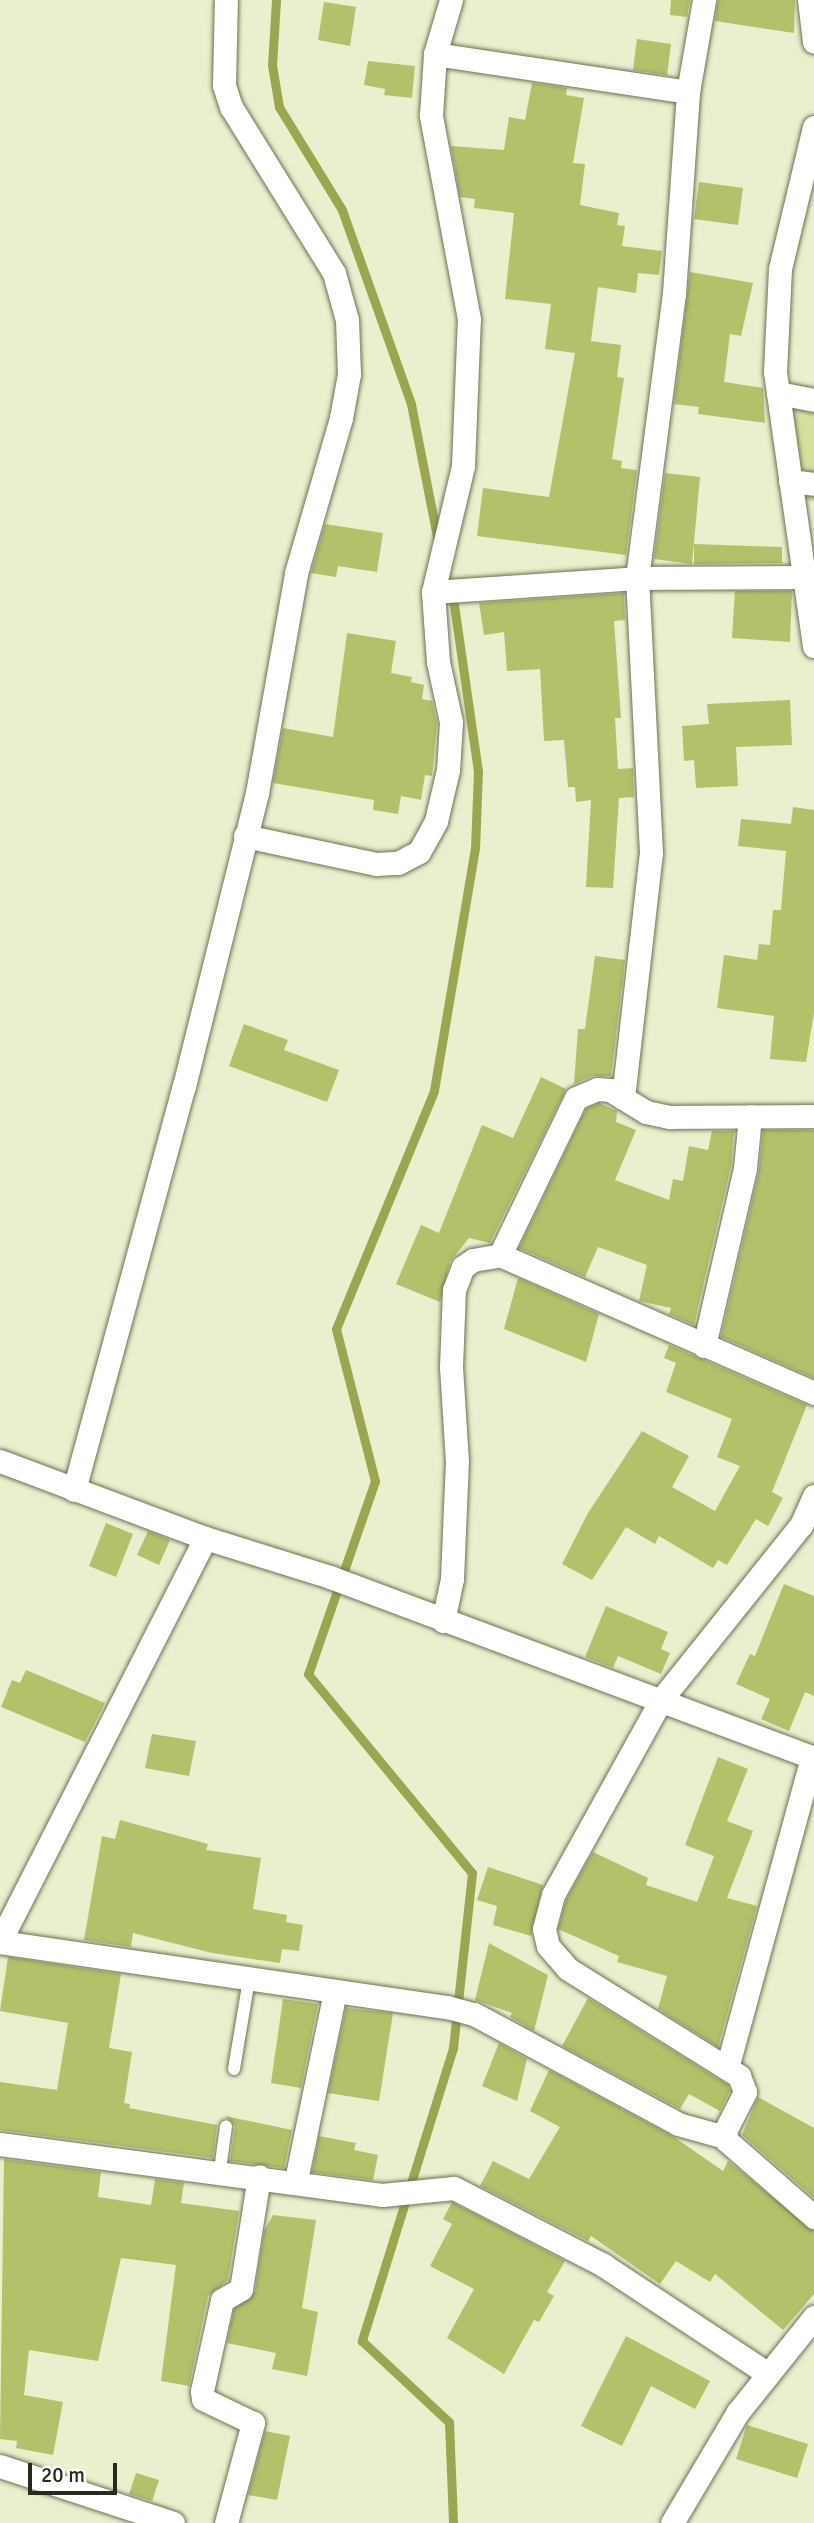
<!DOCTYPE html>
<html>
<head>
<meta charset="utf-8">
<style>
  body { margin:0 }
  #map { position:relative; width:814px; height:2523px; overflow:hidden; background:#eaefce; font-family:Signika,sans-serif }
  div>[style] { position:absolute }
  [style*='--x'] { left:calc(var(--x)*1px); top:calc(var(--y)*1px); width:calc(var(--w)*1px); rotate:calc(var(--a)*1deg) }
  .green>* { inset:0; background:#d6e09d }
  .stream>* { height:9px; margin:-4.5px; padding:0 4.5px; transform-origin:4.5px; border-radius:4.5px; background:#9ca550 }
  .building>* { inset:0; background:#b5c06a }
  .roads { filter:drop-shadow(0 0 2px #6d7154) drop-shadow(0 0 2px #6d7154) }
  .lane>* { height:12px; margin:-6px; padding:0 6px; transform-origin:6px; border-radius:6px; background:#fff }
  .street>* { height:23px; margin:-11.5px; padding:0 11.5px; transform-origin:11.5px; border-radius:11.5px; background:#fff }
  span { translate:-50% -50%; white-space:nowrap; text-align:center; line-height:1.15; -webkit-text-stroke:5px #fff; paint-order:stroke }
  .scale { position:absolute; left:28px; top:2463px; width:89px; height:32px; box-sizing:border-box; border:4px solid #282a1e; border-top:0; padding-left:9px; font-size:21px; line-height:24px; white-space:nowrap; color:#282a1e; -webkit-text-stroke:5px #fff; paint-order:stroke }
</style>
</head>
<body>
<div id="map">
  <div class="green">
    <i style="clip-path:polygon(779px 388px,814px 398px,814px 501px,796px 500px)"></i>
  </div>
  <div class="stream">
    <i style="--x:276;--y:0;--w:65;--a:93.5"></i>
    <i style="--x:272;--y:65;--w:43;--a:80.5"></i>
    <i style="--x:279;--y:107;--w:121;--a:58.5"></i>
    <i style="--x:342;--y:210;--w:206;--a:70.4"></i>
    <i style="--x:411;--y:404;--w:140;--a:78.9"></i>
    <i style="--x:452;--y:591;--w:182;--a:81.8"></i>
    <i style="--x:478;--y:771;--w:77;--a:92.2"></i>
    <i style="--x:475;--y:848;--w:246;--a:99.6"></i>
    <i style="--x:434;--y:1091;--w:257;--a:112.4"></i>
    <i style="--x:336;--y:1329;--w:157;--a:75.6"></i>
    <i style="--x:375;--y:1481;--w:204;--a:109.1"></i>
    <i style="--x:308;--y:1674;--w:258;--a:50.5"></i>
    <i style="--x:472;--y:1873;--w:176;--a:96.2"></i>
    <i style="--x:453;--y:2048;--w:307;--a:107.3"></i>
    <i style="--x:362;--y:2341;--w:119;--a:43"></i>
    <i style="--x:449;--y:2422;--w:101;--a:87.7"></i>
  </div>
  <div class="building">
    <i style="clip-path:polygon(671px 0,690px 0,687px 17px,670px 15px)"></i>
    <i style="clip-path:polygon(718px 0,795px 0,794px 33px,715px 21px)"></i>
    <i style="clip-path:polygon(324px 2px,356px 7px,350px 46px,318px 40px)"></i>
    <i style="clip-path:polygon(637px 39px,671px 44px,667px 75px,633px 70px)"></i>
    <i style="clip-path:polygon(368px 61px,415px 66px,412px 98px,384px 95px,385px 89px,364px 85px)"></i>
    <i style="clip-path:polygon(532px 83px,567px 88px,566px 95px,584px 98px,573px 163px,585px 164px,580px 205px,619px 213px,617px 225px,625px 226px,622px 246px,662px 251px,659px 275px,638px 273px,636px 293px,598px 287px,591px 341px,621px 345px,617px 377px,624px 378px,612px 459px,622px 461px,621px 468px,637px 470px,626px 555px,477px 536px,483px 488px,549px 497px,575px 353px,545px 349px,551px 304px,505px 299px,514px 213px,474px 208px,475px 199px,460px 197px,451px 146px,504px 150px,509px 117px,525px 120px)"></i>
    <i style="clip-path:polygon(699px 182px,743px 188px,738px 225px,694px 219px)"></i>
    <i style="clip-path:polygon(690px 272px,753px 283px,741px 336px,730px 334px,724px 382px,763px 388px,765px 423px,698px 414px,699px 407px,674px 404px)"></i>
    <i style="clip-path:polygon(665px 473px,700px 477px,692px 564px,654px 559px)"></i>
    <i style="clip-path:polygon(325px 524px,383px 533px,377px 572px,338px 566px,336px 577px,311px 573px)"></i>
    <i style="clip-path:polygon(694px 544px,782px 547px,782px 563px,694px 564px)"></i>
    <i style="clip-path:polygon(735px 591px,792px 591px,790px 642px,732px 638px)"></i>
    <i style="clip-path:polygon(624px 593px,625px 620px,614px 621px,621px 718px,615px 718px,618px 769px,633px 768px,634px 797px,619px 798px,613px 888px,586px 887px,591px 800px,576px 802px,575px 787px,568px 787px,564px 740px,544px 741px,540px 669px,507px 671px,504px 632px,484px 635px,479px 603px)"></i>
    <i style="clip-path:polygon(347px 633px,396px 641px,391px 673px,412px 677px,411px 682px,424px 685px,422px 699px,432px 701px,437px 723px,432px 776px,425px 775px,421px 800px,401px 796px,398px 814px,373px 810px,374px 800px,273px 783px,283px 728px,333px 737px)"></i>
    <i style="clip-path:polygon(790px 700px,792px 745px,736px 747px,738px 786px,696px 788px,694px 760px,684px 761px,682px 726px,709px 724px,707px 704px)"></i>
    <i style="clip-path:polygon(793px 807px,814px 810px,814px 1012px,806px 1062px,770px 1059px,774px 1016px,717px 1008px,724px 955px,757px 960px,759px 944px,770px 945px,773px 910px,781px 910px,786px 851px,738px 846px,741px 819px,791px 824px)"></i>
    <i style="clip-path:polygon(595px 956px,625px 960px,611px 1076px,592px 1076px,574px 1084px,578px 1029px,585px 1029px)"></i>
    <i style="clip-path:polygon(244px 1024px,288px 1040px,284px 1050px,339px 1070px,327px 1102px,229px 1066px)"></i>
    <i style="clip-path:polygon(541px 1077px,566px 1089px,490px 1243px,469px 1238px,450px 1262px,440px 1302px,396px 1284px,421px 1225px,439px 1233px,482px 1125px,513px 1138px)"></i>
    <i style="clip-path:polygon(599px 1103px,617px 1111px,616px 1122px,636px 1130px,615px 1180px,669px 1200px,673px 1179px,683px 1181px,689px 1146px,708px 1150px,712px 1131px,734px 1131px,731px 1166px,694px 1325px,669px 1314px,671px 1308px,639px 1301px,647px 1265px,598px 1247px,585px 1277px,519px 1248px,586px 1109px)"></i>
    <i style="clip-path:polygon(763px 1130px,814px 1130px,814px 1378px,721px 1337px,759px 1171px)"></i>
    <i style="clip-path:polygon(518px 1278px,599px 1314px,586px 1362px,504px 1329px)"></i>
    <i style="clip-path:polygon(669px 1345px,807px 1405px,772px 1492px,783px 1498px,768px 1526px,756px 1519px,727px 1565px,718px 1560px,713px 1568px,659px 1536px,655px 1544px,626px 1527px,592px 1580px,562px 1564px,588px 1513px,642px 1431px,689px 1456px,672px 1487px,715px 1511px,740px 1466px,717px 1457px,732px 1419px,666px 1392px,676px 1363px,664px 1358px)"></i>
    <i style="clip-path:polygon(106px 1523px,133px 1534px,116px 1577px,89px 1566px)"></i>
    <i style="clip-path:polygon(148px 1531px,170px 1540px,159px 1565px,137px 1555px)"></i>
    <i style="clip-path:polygon(784px 1584px,814px 1596px,814px 1696px,805px 1692px,789px 1731px,761px 1719px,770px 1699px,736px 1684px,750px 1654px,755px 1656px)"></i>
    <i style="clip-path:polygon(606px 1606px,668px 1632px,661px 1649px,670px 1653px,661px 1674px,618px 1656px,613px 1668px,585px 1657px)"></i>
    <i style="clip-path:polygon(26px 1670px,105px 1703px,85px 1742px,1px 1707px,12px 1680px,20px 1683px)"></i>
    <i style="clip-path:polygon(152px 1734px,196px 1741px,189px 1776px,145px 1768px)"></i>
    <i style="clip-path:polygon(718px 1757px,748px 1769px,727px 1821px,753px 1831px,727px 1898px,757px 1906px,718px 2047px,658px 2009px,667px 1976px,617px 1962px,619px 1956px,558px 1929px,566px 1900px,593px 1852px,648px 1878px,646px 1885px,697px 1902px,714px 1856px,685px 1845px)"></i>
    <i style="clip-path:polygon(120px 1820px,208px 1844px,206px 1850px,261px 1858px,253px 1909px,287px 1915px,286px 1922px,303px 1925px,299px 1951px,282px 1949px,280px 1963px,212px 1953px,133px 1933px,131px 1947px,84px 1940px,102px 1836px,115px 1839px)"></i>
    <i style="clip-path:polygon(488px 1867px,543px 1885px,531px 1936px,493px 1925px,497px 1906px,477px 1900px)"></i>
    <i style="clip-path:polygon(489px 1943px,548px 1975px,534px 2031px,510px 2017px,512px 2013px,475px 2000px)"></i>
    <i style="clip-path:polygon(8px 1957px,121px 1974px,109px 2048px,132px 2052px,124px 2103px,130px 2104px,129px 2108px,217px 2125px,213px 2158px,0 2130px,0 2082px,57px 2090px,68px 2023px,0 2011px)"></i>
    <i style="clip-path:polygon(588px 1998px,728px 2085px,730px 2091px,720px 2111px,689px 2094px,680px 2109px,562px 2046px)"></i>
    <i style="clip-path:polygon(283px 1999px,318px 2004px,301px 2088px,271px 2083px)"></i>
    <i style="clip-path:polygon(346px 2008px,393px 2013px,379px 2101px,328px 2093px)"></i>
    <i style="clip-path:polygon(499px 2043px,527px 2059px,517px 2101px,482px 2086px)"></i>
    <i style="clip-path:polygon(549px 2070px,674px 2137px,723px 2171px,728px 2161px,814px 2231px,814px 2294px,783px 2330px,715px 2274px,710px 2282px,676px 2261px,660px 2284px,591px 2236px,588px 2241px,480px 2186px,493px 2161px,529px 2179px,560px 2127px,530px 2111px)"></i>
    <i style="clip-path:polygon(758px 2097px,814px 2128px,814px 2198px,742px 2135px)"></i>
    <i style="clip-path:polygon(225px 2116px,292px 2130px,284px 2168px,230px 2161px,235px 2126px)"></i>
    <i style="clip-path:polygon(319px 2136px,356px 2143px,354px 2150px,378px 2155px,373px 2180px,312px 2172px)"></i>
    <i style="clip-path:polygon(4px 2159px,101px 2172px,98px 2197px,151px 2205px,155px 2179px,184px 2183px,181px 2203px,239px 2211px,228px 2280px,208px 2296px,189px 2386px,161px 2381px,176px 2265px,121px 2258px,98px 2361px,29px 2350px,24px 2395px,63px 2402px,53px 2455px,16px 2448px,17px 2441px,0 2439px)"></i>
    <i style="clip-path:polygon(452px 2202px,565px 2261px,547px 2292px,554px 2296px,539px 2322px,534px 2320px,504px 2374px,447px 2338px,474px 2289px,430px 2266px,452px 2224px,443px 2219px)"></i>
    <i style="clip-path:polygon(273px 2215px,316px 2220px,302px 2308px,318px 2312px,307px 2376px,272px 2369px,276px 2353px,227px 2343px,234px 2309px,255px 2292px,264px 2231px)"></i>
    <i style="clip-path:polygon(626px 2336px,710px 2381px,695px 2409px,651px 2386px,622px 2446px,581px 2426px)"></i>
    <i style="clip-path:polygon(747px 2425px,808px 2444px,797px 2478px,736px 2459px)"></i>
    <i style="clip-path:polygon(265px 2431px,290px 2436px,277px 2500px,248px 2495px)"></i>
    <i style="clip-path:polygon(136px 2473px,159px 2480px,152px 2501px,129px 2494px)"></i>
  </div>
  <div class="roads">
    <div class="lane">
      <i style="--x:234;--y:2069;--w:91;--a:-80.5"></i>
      <i style="--x:220;--y:2170;--w:44;--a:-82.2"></i>
    </div>
    <div class="street">
      <i style="--x:809;--y:0;--w:42;--a:83.2"></i>
      <i style="--x:435;--y:54;--w:256;--a:8.5"></i>
      <i style="--x:688;--y:92;--w:93;--a:-80.1"></i>
      <i style="--x:814;--y:127;--w:146;--a:103.5"></i>
      <i style="--x:780;--y:269;--w:103;--a:92.8"></i>
      <i style="--x:775;--y:372;--w:277;--a:81.9"></i>
      <i style="--x:778;--y:393;--w:37;--a:11"></i>
      <i style="--x:790;--y:481;--w:24;--a:7"></i>
      <i style="--x:433;--y:592;--w:204;--a:-3.9"></i>
      <i style="--x:637;--y:578;--w:168;--a:-0.3"></i>
      <i style="--x:245;--y:836;--w:134;--a:12.1"></i>
      <i style="--x:376;--y:864;--w:22;--a:-3"></i>
      <i style="--x:398;--y:863;--w:24;--a:-28"></i>
      <i style="--x:419;--y:852;--w:35;--a:-61"></i>
      <i style="--x:436;--y:821;--w:52;--a:-76.8"></i>
      <i style="--x:448;--y:770;--w:48;--a:-86.4"></i>
      <i style="--x:451;--y:722;--w:61;--a:-102.2"></i>
      <i style="--x:438;--y:662;--w:70;--a:-94.1"></i>
      <i style="--x:433;--y:592;--w:130;--a:-76.6"></i>
      <i style="--x:463;--y:466;--w:147;--a:-87.7"></i>
      <i style="--x:469;--y:319;--w:208;--a:-100.6"></i>
      <i style="--x:431;--y:115;--w:61;--a:-86.2"></i>
      <i style="--x:435;--y:54;--w:56;--a:-73.5"></i>
      <i style="--x:623;--y:1098;--w:247;--a:-83.5"></i>
      <i style="--x:651;--y:853;--w:275;--a:-92.9"></i>
      <i style="--x:637;--y:578;--w:287;--a:-82.6"></i>
      <i style="--x:674;--y:293;--w:201;--a:-86"></i>
      <i style="--x:500;--y:1255;--w:343;--a:23.7"></i>
      <i style="--x:704;--y:1346;--w:183;--a:-77"></i>
      <i style="--x:745;--y:1168;--w:52;--a:-84.5"></i>
      <i style="--x:0;--y:1461;--w:219;--a:20.6"></i>
      <i style="--x:205;--y:1538;--w:131;--a:17.3"></i>
      <i style="--x:330;--y:1577;--w:517;--a:20.5"></i>
      <i style="--x:74;--y:1490;--w:419;--a:-74.8"></i>
      <i style="--x:184;--y:1086;--w:302;--a:-76"></i>
      <i style="--x:257;--y:793;--w:223;--a:-79.9"></i>
      <i style="--x:296;--y:573;--w:161;--a:-73.8"></i>
      <i style="--x:341;--y:418;--w:45;--a:-79.7"></i>
      <i style="--x:349;--y:374;--w:54;--a:-92.1"></i>
      <i style="--x:347;--y:320;--w:49;--a:-105.5"></i>
      <i style="--x:334;--y:273;--w:195;--a:-121.8"></i>
      <i style="--x:231;--y:107;--w:23;--a:-108"></i>
      <i style="--x:224;--y:85;--w:85;--a:-88.7"></i>
      <i style="--x:814;--y:1496;--w:32;--a:114"></i>
      <i style="--x:801;--y:1525;--w:224;--a:128.7"></i>
      <i style="--x:661;--y:1700;--w:223;--a:119"></i>
      <i style="--x:553;--y:1895;--w:35;--a:105"></i>
      <i style="--x:544;--y:1929;--w:17;--a:77"></i>
      <i style="--x:548;--y:1946;--w:30;--a:49"></i>
      <i style="--x:568;--y:1969;--w:202;--a:32"></i>
      <i style="--x:739;--y:2076;--w:17;--a:69"></i>
      <i style="--x:745;--y:2092;--w:44;--a:117.1"></i>
      <i style="--x:725;--y:2131;--w:10;--a:79"></i>
      <i style="--x:727;--y:2141;--w:116;--a:41.1"></i>
      <i style="--x:443;--y:1621;--w:43;--a:-77.9"></i>
      <i style="--x:452;--y:1579;--w:117;--a:-87.6"></i>
      <i style="--x:457;--y:1462;--w:95;--a:-93.6"></i>
      <i style="--x:451;--y:1367;--w:77;--a:-87.8"></i>
      <i style="--x:454;--y:1290;--w:25;--a:-69"></i>
      <i style="--x:463;--y:1267;--w:12;--a:-35"></i>
      <i style="--x:473;--y:1260;--w:27;--a:-10"></i>
      <i style="--x:500;--y:1255;--w:174;--a:-64.2"></i>
      <i style="--x:576;--y:1098;--w:23;--a:-23"></i>
      <i style="--x:597;--y:1089;--w:13;--a:4"></i>
      <i style="--x:610;--y:1090;--w:42;--a:31.4"></i>
      <i style="--x:646;--y:1112;--w:25;--a:12"></i>
      <i style="--x:670;--y:1117;--w:144;--a:-0.4"></i>
      <i style="--x:0;--y:1941;--w:452;--a:-63"></i>
      <i style="--x:0;--y:1942;--w:452;--a:8.3"></i>
      <i style="--x:447;--y:2007;--w:28;--a:15"></i>
      <i style="--x:474;--y:2014;--w:232;--a:28.3"></i>
      <i style="--x:678;--y:2124;--w:49;--a:15.5"></i>
      <i style="--x:727;--y:2068;--w:322;--a:-74.7"></i>
      <i style="--x:0;--y:2144;--w:385;--a:7.6"></i>
      <i style="--x:382;--y:2195;--w:72;--a:-5.6"></i>
      <i style="--x:454;--y:2188;--w:168;--a:27.3"></i>
      <i style="--x:603;--y:2265;--w:198;--a:33.4"></i>
      <i style="--x:296;--y:2180;--w:193;--a:-78.3"></i>
      <i style="--x:0;--y:2466;--w:182;--a:18.2"></i>
      <i style="--x:226;--y:2523;--w:104;--a:-74.9"></i>
      <i style="--x:253;--y:2423;--w:55;--a:-154.4"></i>
      <i style="--x:203;--y:2399;--w:8;--a:-97"></i>
      <i style="--x:202;--y:2391;--w:93;--a:-77.6"></i>
      <i style="--x:222;--y:2300;--w:22;--a:-30"></i>
      <i style="--x:241;--y:2289;--w:114;--a:-80.9"></i>
      <i style="--x:672;--y:2523;--w:129;--a:-59.3"></i>
      <i style="--x:738;--y:2412;--w:122;--a:-51.3"></i>
    </div>
  </div>
  <div class="scale">20 m</div>
</div>
</body>
</html>
